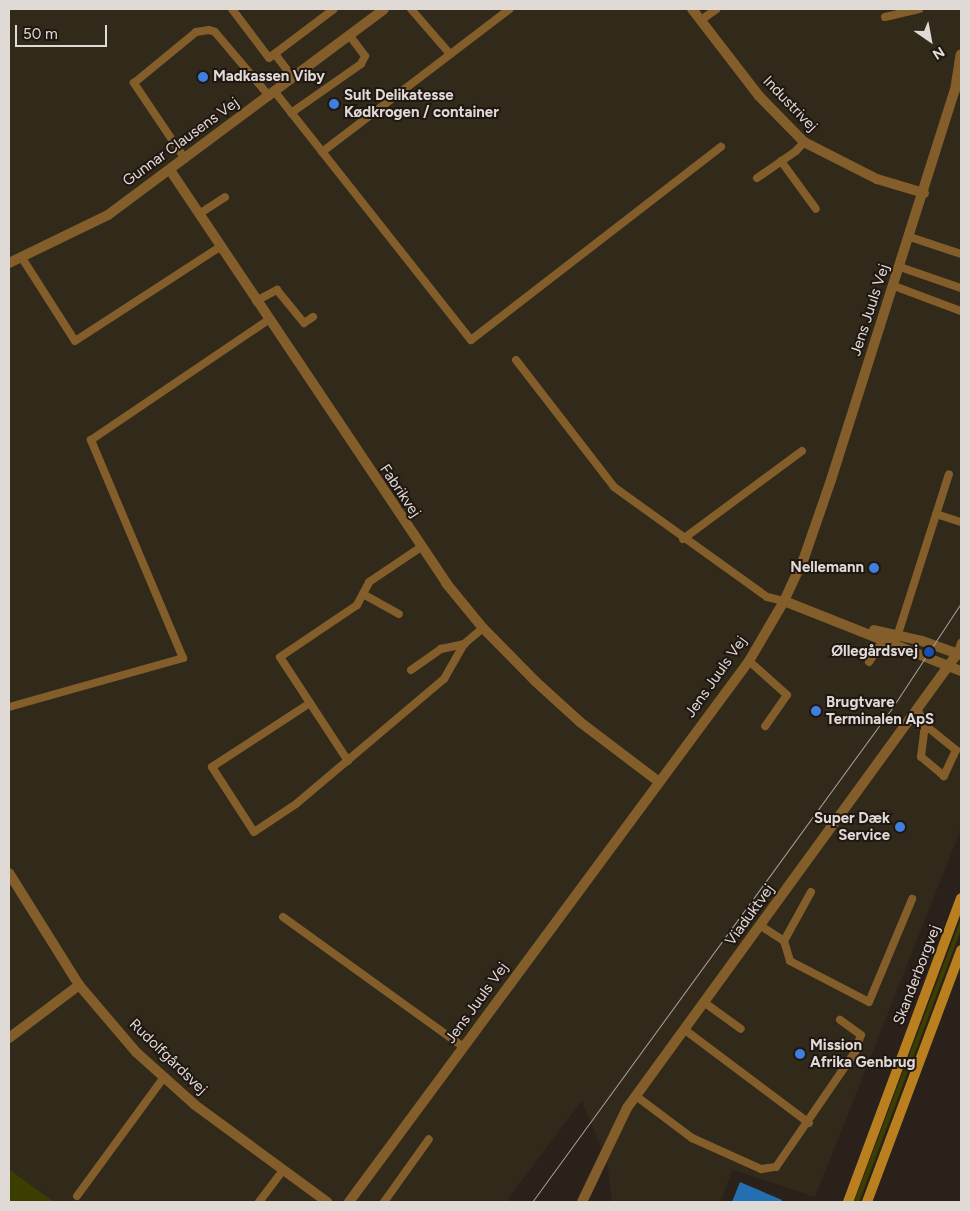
<!DOCTYPE html>
<html>
<head>
<meta charset="utf-8">
<style>
  body { margin:0 }
  #map { position:relative; width:970px; height:1211px; overflow:hidden; background:#2a211b; font-family:Figtree,sans-serif }
  div>[style] { position:absolute }
  [style*='--x'] { left:calc(var(--x)*1px); top:calc(var(--y)*1px); width:calc(var(--w)*1px); rotate:calc(var(--a)*1deg) }
  .industrial>* { inset:0; background:#312919 }
  .green>* { inset:0; background:#3c3d01 }
  .water>* { inset:0; background:#236fb1 }
  .lane>* { height:8px; margin:-4px; padding:0 4px; transform-origin:4px; border-radius:4px; background:#835e2a }
  .street>* { height:10px; margin:-5px; padding:0 5px; transform-origin:5px; border-radius:5px; background:#835e2a }
  .secondary>* { height:10px; margin:-5px; padding:0 5px; transform-origin:5px; border-radius:5px; background:#ba7f1e }
  .tram>* { height:1px; margin:-0.5px; padding:0 0.5px; transform-origin:0.5px; border-radius:0.5px; background:#aaa39f }
  .dots>* { width:14px; height:14px; translate:-50% -50%; box-sizing:border-box; border:2px solid #201712; border-radius:50% }
  span { translate:-50% -50%; white-space:nowrap; text-align:center; line-height:1.15; -webkit-text-stroke:4px #201712; paint-order:stroke }
  .poi-label { font-size:15px; color:#e0dad6; font-weight:700 }
  .left { translate:0 -50%; text-align:left }
  .right { translate:-100% -50%; text-align:right }
  .street-label { font-size:15px; color:#e0dad6 }
  .frame { position:absolute; inset:0; border:10px solid #e0dad6; pointer-events:none }
  .north { position:absolute; left:905px; top:15px; width:50px; height:50px; -webkit-text-stroke:4px #201712; paint-order:stroke; rotate:147deg; font-size:14px; font-weight:700; line-height:20px; text-align:center; color:#e0dad6 }
  .north::after { content:''; display:block; margin:auto; width:18px; height:22px; background:#e0dad6; clip-path:polygon(50% 0,100% 100%,50% 72%,0 100%) }
  .scale { position:absolute; left:15px; top:25px; width:92px; height:22px; box-sizing:border-box; border:2px solid #e0dad6; border-top:0; padding-left:6px; font-size:15px; line-height:18px; white-space:nowrap; color:#e0dad6; -webkit-text-stroke:4px #201712; paint-order:stroke }
</style>
</head>
<body>
<div id="map">
  <div class="industrial">
    <i style="clip-path:polygon(9px 9px,961px 9px,961px 829px,815px 1197px,733px 1170px,720px 1202px,612px 1202px,607px 1162px,582px 1101px,506px 1202px,54px 1202px,9px 1169px)"></i>
  </div>
  <div class="green">
    <i style="clip-path:polygon(961px 918px,961px 930px,859px 1202px,854px 1202px)"></i>
    <i style="clip-path:polygon(9px 1169px,54px 1202px,10px 1202px)"></i>
  </div>
  <div class="water">
    <i style="clip-path:polygon(740px 1182px,782px 1200px,781px 1202px,732px 1202px)"></i>
  </div>
  <div class="lane">
    <i style="--x:232;--y:9;--w:61;--a:52.9"></i>
    <i style="--x:269;--y:58;--w:81;--a:-37"></i>
    <i style="--x:411;--y:9;--w:60;--a:49.1"></i>
    <i style="--x:885;--y:17;--w:35;--a:-13"></i>
    <i style="--x:701;--y:20;--w:19;--a:-35"></i>
    <i style="--x:275;--y:54;--w:30;--a:53"></i>
    <i style="--x:275;--y:92;--w:316;--a:51.7"></i>
    <i style="--x:471;--y:340;--w:316;--a:-37.7"></i>
    <i style="--x:291;--y:113;--w:85;--a:-35"></i>
    <i style="--x:361;--y:64;--w:9;--a:-63"></i>
    <i style="--x:365;--y:56;--w:26;--a:-127"></i>
    <i style="--x:322;--y:152;--w:236;--a:-37.3"></i>
    <i style="--x:185;--y:159;--w:92;--a:-123.9"></i>
    <i style="--x:134;--y:83;--w:80;--a:-39.4"></i>
    <i style="--x:196;--y:32;--w:13;--a:-9"></i>
    <i style="--x:209;--y:30;--w:6;--a:18"></i>
    <i style="--x:215;--y:32;--w:84;--a:49.8"></i>
    <i style="--x:781;--y:161;--w:59;--a:53.9"></i>
    <i style="--x:757;--y:178;--w:47;--a:-34.7"></i>
    <i style="--x:796;--y:151;--w:12;--a:-48"></i>
    <i style="--x:199;--y:214;--w:31;--a:-33"></i>
    <i style="--x:910;--y:237;--w:54;--a:18.4"></i>
    <i style="--x:22;--y:258;--w:98;--a:57.4"></i>
    <i style="--x:75;--y:341;--w:173;--a:-33"></i>
    <i style="--x:900;--y:267;--w:65;--a:19"></i>
    <i style="--x:894;--y:286;--w:72;--a:20.5"></i>
    <i style="--x:256;--y:301;--w:24;--a:-28"></i>
    <i style="--x:277;--y:290;--w:43;--a:50.7"></i>
    <i style="--x:304;--y:323;--w:11;--a:-34"></i>
    <i style="--x:516;--y:360;--w:160;--a:52.3"></i>
    <i style="--x:614;--y:487;--w:188;--a:35.7"></i>
    <i style="--x:767;--y:597;--w:17;--a:13"></i>
    <i style="--x:936;--y:514;--w:26;--a:18"></i>
    <i style="--x:683;--y:539;--w:148;--a:-36.5"></i>
    <i style="--x:363;--y:594;--w:41;--a:29.1"></i>
    <i style="--x:896;--y:640;--w:174;--a:-72.3"></i>
    <i style="--x:957;--y:654;--w:12;--a:-70"></i>
    <i style="--x:749;--y:661;--w:51;--a:41.8"></i>
    <i style="--x:787;--y:695;--w:38;--a:125"></i>
    <i style="--x:869;--y:662;--w:30;--a:-57"></i>
    <i style="--x:411;--y:670;--w:37;--a:-35"></i>
    <i style="--x:441;--y:649;--w:24;--a:-12"></i>
    <i style="--x:310;--y:703;--w:117;--a:146.9"></i>
    <i style="--x:212;--y:767;--w:77;--a:57.1"></i>
    <i style="--x:254;--y:832;--w:50;--a:-33.7"></i>
    <i style="--x:296;--y:804;--w:194;--a:-40.2"></i>
    <i style="--x:444;--y:679;--w:40;--a:-60.3"></i>
    <i style="--x:464;--y:644;--w:25;--a:-40"></i>
    <i style="--x:9;--y:707;--w:181;--a:-15.7"></i>
    <i style="--x:183;--y:658;--w:237;--a:-112.9"></i>
    <i style="--x:91;--y:440;--w:214;--a:-34.1"></i>
    <i style="--x:917;--y:709;--w:18;--a:63"></i>
    <i style="--x:925;--y:725;--w:40;--a:39"></i>
    <i style="--x:956;--y:750;--w:29;--a:115"></i>
    <i style="--x:944;--y:776;--w:30;--a:-140"></i>
    <i style="--x:921;--y:757;--w:32;--a:-83"></i>
    <i style="--x:348;--y:761;--w:124;--a:-123.2"></i>
    <i style="--x:280;--y:657;--w:93;--a:-34"></i>
    <i style="--x:357;--y:605;--w:26;--a:-62"></i>
    <i style="--x:369;--y:582;--w:63;--a:-33.9"></i>
    <i style="--x:811;--y:892;--w:56;--a:118.9"></i>
    <i style="--x:784;--y:941;--w:21;--a:73"></i>
    <i style="--x:790;--y:961;--w:89;--a:27.4"></i>
    <i style="--x:869;--y:1002;--w:112;--a:-67.3"></i>
    <i style="--x:283;--y:917;--w:222;--a:35.8"></i>
    <i style="--x:761;--y:926;--w:27;--a:33"></i>
    <i style="--x:705;--y:1003;--w:44;--a:35.8"></i>
    <i style="--x:685;--y:1030;--w:155;--a:36.9"></i>
    <i style="--x:636;--y:1096;--w:70;--a:36.9"></i>
    <i style="--x:692;--y:1138;--w:76;--a:24.2"></i>
    <i style="--x:761;--y:1169;--w:15;--a:-8"></i>
    <i style="--x:776;--y:1167;--w:140;--a:-55.5"></i>
    <i style="--x:855;--y:1052;--w:18;--a:-71"></i>
    <i style="--x:861;--y:1035;--w:26;--a:-144"></i>
    <i style="--x:77;--y:1196;--w:147;--a:-53.8"></i>
    <i style="--x:259;--y:1202;--w:40;--a:-53"></i>
    <i style="--x:384;--y:1202;--w:77;--a:-54.5"></i>
  </div>
  <div class="street">
    <i style="--x:692;--y:9;--w:110;--a:52.4"></i>
    <i style="--x:759;--y:96;--w:64;--a:45.6"></i>
    <i style="--x:804;--y:142;--w:82;--a:26.9"></i>
    <i style="--x:877;--y:179;--w:49;--a:16.6"></i>
    <i style="--x:170;--y:170;--w:497;--a:56.2"></i>
    <i style="--x:446;--y:583;--w:58;--a:50.6"></i>
    <i style="--x:483;--y:628;--w:74;--a:45.5"></i>
    <i style="--x:535;--y:681;--w:61;--a:42.3"></i>
    <i style="--x:580;--y:722;--w:99;--a:37.2"></i>
    <i style="--x:9;--y:263;--w:110;--a:-25.9"></i>
    <i style="--x:108;--y:215;--w:344;--a:-36.7"></i>
    <i style="--x:784;--y:601;--w:190;--a:21.6"></i>
    <i style="--x:874;--y:630;--w:49;--a:12.9"></i>
    <i style="--x:922;--y:641;--w:41;--a:19.7"></i>
    <i style="--x:9;--y:873;--w:132;--a:58"></i>
    <i style="--x:79;--y:985;--w:88;--a:49.6"></i>
    <i style="--x:136;--y:1052;--w:79;--a:41.9"></i>
    <i style="--x:195;--y:1105;--w:164;--a:36.3"></i>
    <i style="--x:9;--y:1038;--w:88;--a:-37.1"></i>
    <i style="--x:349;--y:1202;--w:673;--a:-53.52"></i>
    <i style="--x:749;--y:661;--w:69;--a:-59.7"></i>
    <i style="--x:784;--y:601;--w:47;--a:-65.1"></i>
    <i style="--x:804;--y:558;--w:83;--a:-70.9"></i>
    <i style="--x:831;--y:480;--w:409;--a:-72.4"></i>
    <i style="--x:955;--y:90;--w:36;--a:-81"></i>
    <i style="--x:582;--y:1202;--w:104;--a:-64.4"></i>
    <i style="--x:627;--y:1108;--w:561;--a:-53.99"></i>
  </div>
  <div class="secondary">
    <i style="--x:848;--y:1202;--w:324;--a:-69.6"></i>
    <i style="--x:867;--y:1202;--w:269;--a:-69.5"></i>
  </div>
  <div class="tram">
    <i style="--x:532;--y:1202;--w:611;--a:-53.92"></i>
    <i style="--x:892;--y:708;--w:126;--a:-56.7"></i>
  </div>
  <div class="dots">
    <i style="left:203px;top:77px;background:#3f7fe0"></i>
    <i style="left:334px;top:104px;background:#3f7fe0"></i>
    <i style="left:874px;top:568px;background:#3f7fe0"></i>
    <i style="left:929px;top:652px;background:#1a4fb4"></i>
    <i style="left:816px;top:711px;background:#3f7fe0"></i>
    <i style="left:900px;top:827px;background:#3f7fe0"></i>
    <i style="left:800px;top:1054px;background:#3f7fe0"></i>
  </div>
  <div class="poi-label">
    <span class="left" style="left:213px;top:77px">Madkassen Viby</span>
    <span class="left" style="left:344px;top:104px">Sult Delikatesse<br>Kødkrogen / container</span>
    <span class="right" style="left:864px;top:568px">Nellemann</span>
    <span class="right" style="left:918px;top:652px">Øllegårdsvej</span>
    <span class="left" style="left:826px;top:711px">Brugtvare<br>Terminalen ApS</span>
    <span class="right" style="left:890px;top:827px">Super Dæk<br>Service</span>
    <span class="left" style="left:810px;top:1054px">Mission<br>Afrika Genbrug</span>
  </div>
  <div class="street-label">
    <span style="left:790px;top:104px;rotate:46deg">Industrivej</span>
    <span style="left:181px;top:142px;rotate:-36deg">Gunnar Clausens Vej</span>
    <span style="left:870px;top:310px;rotate:-72deg">Jens Juuls Vej</span>
    <span style="left:400px;top:491px;rotate:56deg">Fabrikvej</span>
    <span style="left:716px;top:677px;rotate:-55deg">Jens Juuls Vej</span>
    <span style="left:750px;top:915px;rotate:-54deg">Viaduktvej</span>
    <span style="left:917px;top:975px;rotate:-69deg">Skanderborgvej</span>
    <span style="left:477px;top:1003px;rotate:-54deg">Jens Juuls Vej</span>
    <span style="left:168px;top:1057px;rotate:44deg">Rudolfgårdsvej</span>
  </div>
  <div class="frame"></div>
  <div class="north">N</div>
  <div class="scale">50 m</div>
</div>
</body>
</html>
